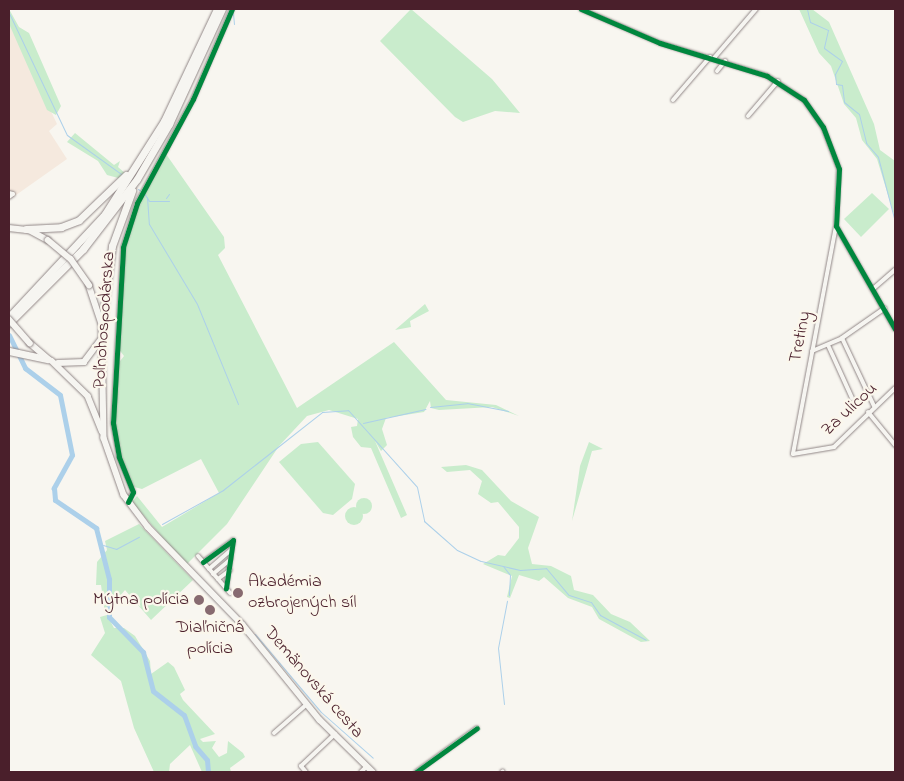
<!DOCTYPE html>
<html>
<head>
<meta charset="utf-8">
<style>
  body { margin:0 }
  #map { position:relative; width:904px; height:781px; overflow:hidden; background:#f8f6f0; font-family:"Indie Flower",sans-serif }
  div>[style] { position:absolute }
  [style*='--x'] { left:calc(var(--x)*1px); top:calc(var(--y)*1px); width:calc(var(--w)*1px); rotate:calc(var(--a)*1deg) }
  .built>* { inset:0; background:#f5e9de }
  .green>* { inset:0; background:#c9eccc }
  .round { border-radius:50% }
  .stream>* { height:1px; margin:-0.5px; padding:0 0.5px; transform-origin:0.5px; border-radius:0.5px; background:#acd0ea }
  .river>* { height:5px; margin:-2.5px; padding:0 2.5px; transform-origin:2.5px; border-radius:2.5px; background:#acd0ea }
  .roads { filter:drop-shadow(0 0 1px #918787) drop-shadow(0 0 1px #918787) }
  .minor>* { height:4px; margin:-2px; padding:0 2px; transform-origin:2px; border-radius:2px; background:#f6f5f1 }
  .major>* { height:5.5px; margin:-2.75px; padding:0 2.75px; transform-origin:2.75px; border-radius:2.75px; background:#f6f5f1 }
  .highway>* { height:7px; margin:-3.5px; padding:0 3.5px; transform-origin:3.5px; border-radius:3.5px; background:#f6f5f1 }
  .bridges { filter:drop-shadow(0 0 1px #918787) drop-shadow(0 0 1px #918787) }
  .major-bridge>* { height:5.5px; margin:-2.75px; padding:0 2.75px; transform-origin:2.75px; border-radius:2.75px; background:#f6f5f1 }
  .cycleway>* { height:5px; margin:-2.5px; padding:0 2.5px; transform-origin:2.5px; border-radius:2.5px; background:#00873e }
  .dots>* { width:14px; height:14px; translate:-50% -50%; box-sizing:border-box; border:2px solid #fbf7ec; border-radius:50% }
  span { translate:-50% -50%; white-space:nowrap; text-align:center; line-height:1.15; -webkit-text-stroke:4.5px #fbf7ec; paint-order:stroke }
  .street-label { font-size:18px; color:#4a1f2b }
  .poi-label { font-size:18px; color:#4a1f2b }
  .left { translate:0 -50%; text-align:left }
  .right { translate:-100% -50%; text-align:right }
  .frame { position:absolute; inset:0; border:10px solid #4a1f2b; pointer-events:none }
</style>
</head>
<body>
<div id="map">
  <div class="built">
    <i style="clip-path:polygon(9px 23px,57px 124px,49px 131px,67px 159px,9px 200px)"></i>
  </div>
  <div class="green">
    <i style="clip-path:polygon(9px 9px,19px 27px,29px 33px,61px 106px,56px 115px,47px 110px,10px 26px)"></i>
    <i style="clip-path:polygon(411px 9px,492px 79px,520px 113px,495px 111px,463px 122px,455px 117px,380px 41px)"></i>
    <i style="clip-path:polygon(799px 9px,812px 9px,829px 22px,874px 124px,880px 150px,895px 161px,895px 218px,877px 159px,862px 140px,856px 118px,844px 104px,831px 66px,819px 53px)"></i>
    <i style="clip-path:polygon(75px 133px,114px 165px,120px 161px,118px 167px,126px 174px,122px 179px,107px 175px,98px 161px,67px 142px)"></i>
    <i style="clip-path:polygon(166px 154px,224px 237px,225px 248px,218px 255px,297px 408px,394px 342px,446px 400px,496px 405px,519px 416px,492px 407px,439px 410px,431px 408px,430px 401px,424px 412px,386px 418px,382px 429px,387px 445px,381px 451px,375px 441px,407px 515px,401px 518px,371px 448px,361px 447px,353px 437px,351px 427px,357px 426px,358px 419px,329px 410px,307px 416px,279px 446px,227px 524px,186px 565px,132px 502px,137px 496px,162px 527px,219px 493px,201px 459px,142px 489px,134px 487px,121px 459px,115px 422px,117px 365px,124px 356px,118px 348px,123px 257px,140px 202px)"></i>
    <i style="clip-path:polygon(872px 193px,889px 209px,861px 237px,844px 219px)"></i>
    <i style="clip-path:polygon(425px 304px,429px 311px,410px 321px,411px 327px,395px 330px)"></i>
    <i style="clip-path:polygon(318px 442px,355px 484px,352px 499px,333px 515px,323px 513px,279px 462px,301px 444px)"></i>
    <i style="clip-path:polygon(589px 442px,603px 449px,592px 451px,572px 521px,580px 466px)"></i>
    <i style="clip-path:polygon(466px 465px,482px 470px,511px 501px,539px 517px,528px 548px,532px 564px,551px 566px,571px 576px,574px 590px,593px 595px,611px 614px,630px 622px,650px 641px,641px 642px,599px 619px,592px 607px,568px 598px,544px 577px,539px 581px,519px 575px,510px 598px,507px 597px,512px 576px,483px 564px,498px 555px,505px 556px,519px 538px,519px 527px,498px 502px,491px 503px,478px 494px,482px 481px,470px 470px,447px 472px,441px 467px)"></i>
    <i class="round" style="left:356px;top:498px;width:16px;height:16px"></i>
    <i class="round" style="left:345px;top:507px;width:18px;height:18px"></i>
    <i style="clip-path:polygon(139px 524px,193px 580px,151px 620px,125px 590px,105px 614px,101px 585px,96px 585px,97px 562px,107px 550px,105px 541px)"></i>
    <i style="clip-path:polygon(107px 615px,114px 628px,124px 628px,135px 636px,150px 661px,151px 674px,168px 662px,174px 667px,185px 690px,180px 694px,183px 700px,215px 734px,200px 739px,203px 742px,216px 741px,212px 748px,219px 757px,227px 753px,228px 741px,243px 753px,245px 757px,230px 768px,231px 772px,202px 772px,190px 745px,170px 764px,169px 772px,154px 772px,134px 728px,121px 681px,91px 655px,105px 633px,100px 617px)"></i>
  </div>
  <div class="stream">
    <i style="--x:807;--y:9;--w:13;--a:77"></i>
    <i style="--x:810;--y:22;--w:20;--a:24"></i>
    <i style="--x:828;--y:30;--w:18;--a:103"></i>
    <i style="--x:824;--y:48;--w:22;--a:36"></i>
    <i style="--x:842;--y:61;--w:15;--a:118"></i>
    <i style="--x:835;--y:74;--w:10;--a:84"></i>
    <i style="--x:836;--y:84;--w:6;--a:9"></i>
    <i style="--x:842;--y:85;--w:17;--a:83"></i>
    <i style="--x:844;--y:102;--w:19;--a:39"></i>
    <i style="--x:859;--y:114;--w:30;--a:76"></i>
    <i style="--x:866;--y:143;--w:18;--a:49"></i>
    <i style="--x:878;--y:157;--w:67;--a:75.3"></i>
    <i style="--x:9;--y:13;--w:135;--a:64.6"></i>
    <i style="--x:67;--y:135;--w:67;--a:35.8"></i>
    <i style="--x:233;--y:13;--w:11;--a:85"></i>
    <i style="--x:138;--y:189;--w:4;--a:34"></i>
    <i style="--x:144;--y:193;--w:9;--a:58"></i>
    <i style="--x:149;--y:201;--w:20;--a:0"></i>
    <i style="--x:147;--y:197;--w:27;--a:86"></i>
    <i style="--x:149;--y:224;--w:93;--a:59"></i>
    <i style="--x:197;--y:304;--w:108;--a:67.7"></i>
    <i style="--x:166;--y:198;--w:5;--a:-53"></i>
    <i style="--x:430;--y:407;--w:37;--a:-6"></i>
    <i style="--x:467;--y:403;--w:42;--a:11"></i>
    <i style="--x:363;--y:423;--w:64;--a:-12.7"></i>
    <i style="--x:162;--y:524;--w:70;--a:-29.1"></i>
    <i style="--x:223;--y:490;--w:126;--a:-38.2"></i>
    <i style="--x:322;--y:412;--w:26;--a:-4"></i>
    <i style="--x:348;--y:410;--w:103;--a:48.1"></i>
    <i style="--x:417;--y:487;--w:35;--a:78"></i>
    <i style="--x:424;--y:521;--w:44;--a:41.3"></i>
    <i style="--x:457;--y:550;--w:26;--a:25"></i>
    <i style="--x:481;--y:561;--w:40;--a:13"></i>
    <i style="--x:520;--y:570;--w:26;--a:-4"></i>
    <i style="--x:546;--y:568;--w:35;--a:50"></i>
    <i style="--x:569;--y:595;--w:23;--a:18"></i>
    <i style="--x:591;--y:602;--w:16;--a:55"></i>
    <i style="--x:600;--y:615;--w:52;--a:28.5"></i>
    <i style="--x:103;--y:545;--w:14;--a:17"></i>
    <i style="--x:116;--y:549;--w:26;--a:-28"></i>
    <i style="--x:503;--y:566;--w:11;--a:52"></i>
    <i style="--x:510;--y:575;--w:20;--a:93"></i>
    <i style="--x:255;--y:634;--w:102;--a:49.8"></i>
    <i style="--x:321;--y:712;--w:69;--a:41.5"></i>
    <i style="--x:504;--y:704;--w:56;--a:-96.1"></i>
    <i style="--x:498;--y:648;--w:48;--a:-79.2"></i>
  </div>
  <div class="river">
    <i style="--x:9;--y:335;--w:37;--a:64"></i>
    <i style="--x:25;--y:368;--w:44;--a:37.6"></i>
    <i style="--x:60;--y:395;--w:61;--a:78.7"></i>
    <i style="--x:72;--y:455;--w:38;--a:119"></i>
    <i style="--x:54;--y:488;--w:12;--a:85"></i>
    <i style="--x:55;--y:500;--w:50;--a:34.3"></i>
    <i style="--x:96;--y:528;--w:53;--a:75.7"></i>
    <i style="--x:109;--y:579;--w:38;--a:90"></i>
    <i style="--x:109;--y:617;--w:49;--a:45.8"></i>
    <i style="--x:143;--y:652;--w:40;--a:75.6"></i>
    <i style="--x:153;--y:691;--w:39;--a:38"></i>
    <i style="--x:184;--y:715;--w:33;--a:70"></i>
    <i style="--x:195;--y:746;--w:18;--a:49"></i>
    <i style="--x:207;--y:760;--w:12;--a:85"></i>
  </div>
  <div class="roads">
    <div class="minor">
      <i style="--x:581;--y:9;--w:86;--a:23.3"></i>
      <i style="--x:660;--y:43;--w:112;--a:17.1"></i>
      <i style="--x:767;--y:76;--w:44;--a:33"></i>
      <i style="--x:804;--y:100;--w:33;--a:55"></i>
      <i style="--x:823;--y:127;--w:45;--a:69.1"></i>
      <i style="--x:839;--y:169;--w:57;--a:93"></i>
      <i style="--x:836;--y:226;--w:119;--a:60.2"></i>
      <i style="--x:714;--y:58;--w:65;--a:-49.4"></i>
      <i style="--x:717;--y:71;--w:13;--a:-51"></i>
      <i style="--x:673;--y:100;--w:57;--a:-49.3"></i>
      <i style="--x:748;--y:116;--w:46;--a:-49.4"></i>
      <i style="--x:9;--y:193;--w:4;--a:14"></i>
      <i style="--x:13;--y:194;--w:5;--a:143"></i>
      <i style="--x:836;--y:226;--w:232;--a:100.7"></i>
      <i style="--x:793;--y:454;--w:42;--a:-9.7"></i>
      <i style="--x:834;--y:447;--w:85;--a:-44"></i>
      <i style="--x:874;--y:288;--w:28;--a:-41"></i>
      <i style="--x:842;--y:338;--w:75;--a:64.8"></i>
      <i style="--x:828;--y:345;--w:58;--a:65.6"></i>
      <i style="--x:812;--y:351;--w:33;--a:-23"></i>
      <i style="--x:842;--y:338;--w:52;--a:-34.9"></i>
      <i style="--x:868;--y:412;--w:43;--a:50.7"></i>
      <i style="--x:128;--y:502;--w:11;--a:-63"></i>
      <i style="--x:133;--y:492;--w:38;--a:-112"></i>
      <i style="--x:119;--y:457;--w:35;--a:-100"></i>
      <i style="--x:113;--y:423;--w:176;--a:-86.7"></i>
      <i style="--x:123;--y:247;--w:46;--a:-72.3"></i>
      <i style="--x:137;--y:203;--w:118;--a:-61.7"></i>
      <i style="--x:193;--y:99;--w:98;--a:-66.6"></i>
      <i style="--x:198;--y:556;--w:49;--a:49.1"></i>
      <i style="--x:203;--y:562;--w:37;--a:-36"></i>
      <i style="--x:233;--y:540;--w:49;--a:98.3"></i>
      <i style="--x:209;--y:569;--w:29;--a:-41"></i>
      <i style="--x:213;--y:574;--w:23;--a:-40"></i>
      <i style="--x:218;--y:579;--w:15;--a:-37"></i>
      <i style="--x:274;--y:733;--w:44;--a:-41.3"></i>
      <i style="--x:306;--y:772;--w:8;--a:-130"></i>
      <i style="--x:301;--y:766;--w:47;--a:-43.3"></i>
      <i style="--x:361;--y:772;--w:8;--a:-45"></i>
      <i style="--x:416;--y:772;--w:75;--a:-35.8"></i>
      <i style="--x:502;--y:772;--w:1;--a:-45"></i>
    </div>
    <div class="major">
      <i style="--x:9;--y:228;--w:20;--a:6"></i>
      <i style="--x:29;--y:230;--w:21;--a:28"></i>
      <i style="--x:89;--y:285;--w:41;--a:71.6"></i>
      <i style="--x:102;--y:324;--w:114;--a:89"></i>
      <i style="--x:104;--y:438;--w:60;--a:70.7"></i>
      <i style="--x:124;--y:495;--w:40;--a:53"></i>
      <i style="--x:148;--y:527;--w:136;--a:45.9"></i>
      <i style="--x:243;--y:625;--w:122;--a:51"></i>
      <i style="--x:320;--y:720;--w:74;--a:44.5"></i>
      <i style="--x:30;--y:343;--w:23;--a:41"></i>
      <i style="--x:52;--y:361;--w:50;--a:44.2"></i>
      <i style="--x:88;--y:396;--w:38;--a:68"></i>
      <i style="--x:58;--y:363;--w:26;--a:-2"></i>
      <i style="--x:84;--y:362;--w:30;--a:-53"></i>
    </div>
    <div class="highway">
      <i style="--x:26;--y:229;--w:35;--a:-3"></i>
      <i style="--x:61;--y:227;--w:19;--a:-21"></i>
      <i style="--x:79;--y:220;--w:65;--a:-43.8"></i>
      <i style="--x:9;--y:317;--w:141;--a:-47"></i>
      <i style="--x:105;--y:214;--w:110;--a:-57.6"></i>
      <i style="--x:164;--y:121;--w:124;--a:-64.7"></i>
      <i style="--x:9;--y:323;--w:105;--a:-45"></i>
      <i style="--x:83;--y:249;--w:88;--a:-52.4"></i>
      <i style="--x:137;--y:179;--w:64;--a:-59.8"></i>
      <i style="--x:169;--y:124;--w:127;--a:-65.3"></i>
      <i style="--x:102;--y:324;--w:79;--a:-82.7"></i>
      <i style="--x:112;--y:246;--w:59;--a:-70"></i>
      <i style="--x:9;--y:351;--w:40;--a:12"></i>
    </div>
  </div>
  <div class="bridges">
    <div class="major-bridge">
      <i style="--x:48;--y:240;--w:30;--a:40"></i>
      <i style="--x:71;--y:259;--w:32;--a:55"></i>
      <i style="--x:9;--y:319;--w:32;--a:49"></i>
    </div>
  </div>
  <div class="cycleway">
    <i style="--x:581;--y:9;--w:86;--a:23.3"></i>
    <i style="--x:660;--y:43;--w:112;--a:17.1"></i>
    <i style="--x:767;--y:76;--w:44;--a:33"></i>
    <i style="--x:804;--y:100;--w:33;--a:55"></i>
    <i style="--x:823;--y:127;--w:45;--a:69.1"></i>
    <i style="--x:839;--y:169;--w:57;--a:93"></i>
    <i style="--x:836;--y:226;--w:119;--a:60.2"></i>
    <i style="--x:128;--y:502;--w:11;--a:-63"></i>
    <i style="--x:133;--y:492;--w:38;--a:-112"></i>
    <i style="--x:119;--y:457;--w:35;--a:-100"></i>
    <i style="--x:113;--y:423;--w:176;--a:-86.7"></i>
    <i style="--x:123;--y:247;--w:46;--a:-72.3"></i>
    <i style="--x:137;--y:203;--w:118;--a:-61.7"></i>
    <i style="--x:193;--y:99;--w:98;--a:-66.6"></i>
    <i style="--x:203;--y:562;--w:37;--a:-36"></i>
    <i style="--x:233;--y:540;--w:49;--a:98.3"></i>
    <i style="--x:416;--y:772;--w:75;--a:-35.8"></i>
  </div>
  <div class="dots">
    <i style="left:238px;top:593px;background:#876a70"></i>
    <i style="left:199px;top:600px;background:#876a70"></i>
    <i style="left:210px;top:610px;background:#876a70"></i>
  </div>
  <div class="street-label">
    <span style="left:105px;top:320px;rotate:-86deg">Poľnohospodárska</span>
    <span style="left:801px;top:337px;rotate:-79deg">Tretiny</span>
    <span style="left:850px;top:410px;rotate:-43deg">Za ulicou</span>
    <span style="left:313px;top:683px;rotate:49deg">Demänovská cesta</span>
  </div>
  <div class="poi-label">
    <span class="left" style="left:248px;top:593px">Akadémia<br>ozbrojených síl</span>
    <span class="right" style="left:189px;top:600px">Mýtna polícia</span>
    <span style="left:210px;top:639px">Diaľničná<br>polícia</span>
  </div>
  <div class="frame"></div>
</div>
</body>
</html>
